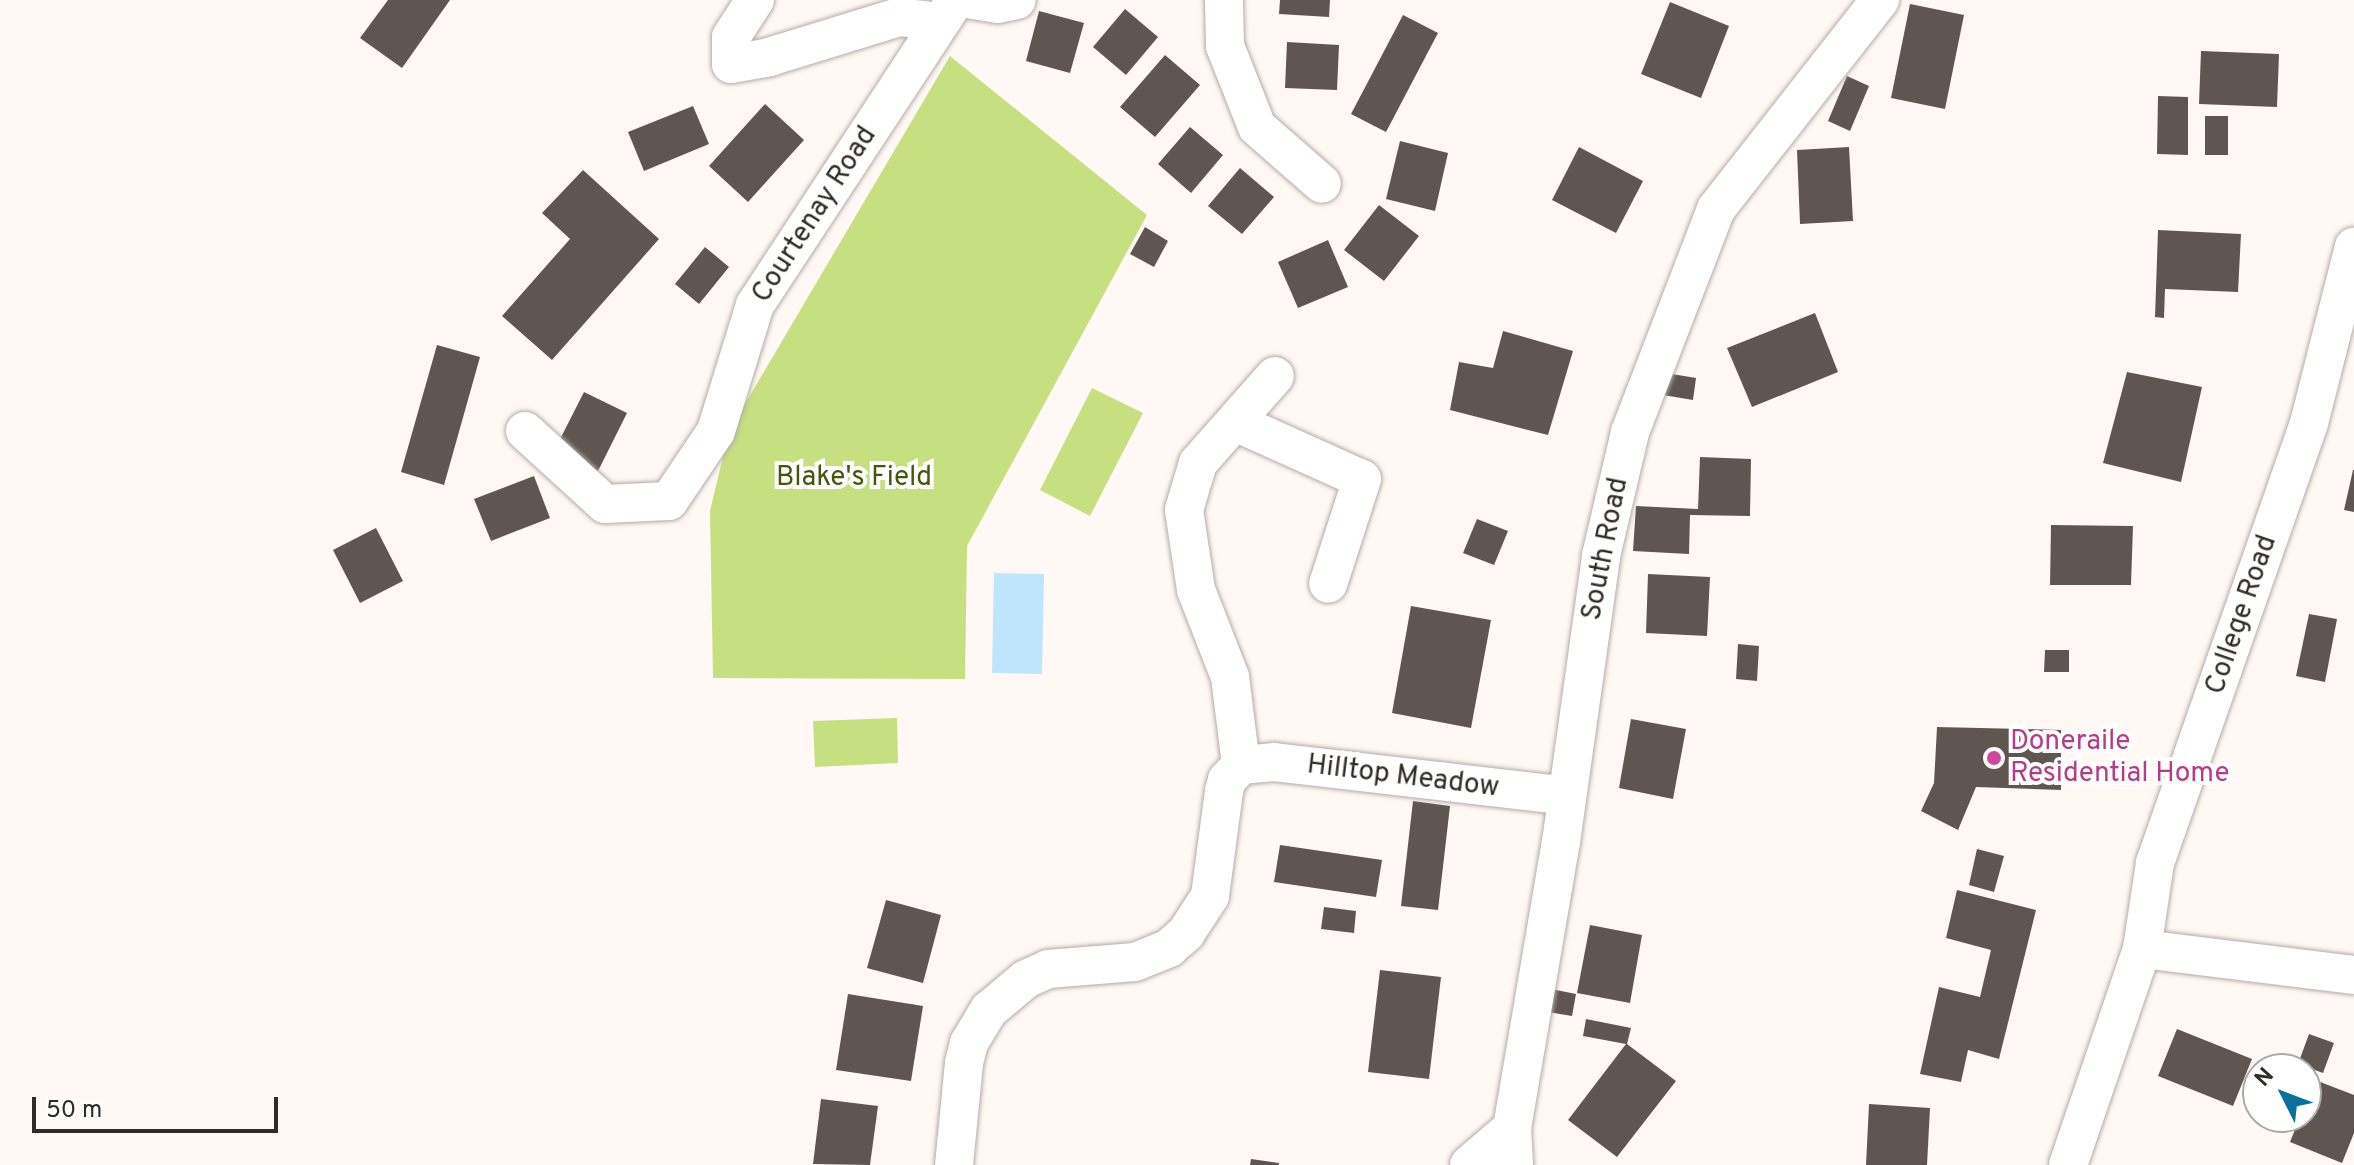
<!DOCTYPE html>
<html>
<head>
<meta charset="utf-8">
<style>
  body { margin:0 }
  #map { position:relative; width:2354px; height:1165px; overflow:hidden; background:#fff8f4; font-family:Overpass,sans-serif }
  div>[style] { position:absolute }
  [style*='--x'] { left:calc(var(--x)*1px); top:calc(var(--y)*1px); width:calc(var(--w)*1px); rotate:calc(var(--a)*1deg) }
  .green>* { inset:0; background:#c6df80 }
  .water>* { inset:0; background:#bee5fc }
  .building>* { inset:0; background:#5f5651 }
  .roads { filter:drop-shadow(0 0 2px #b5aba5) drop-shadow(0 0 2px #b5aba5) }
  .minor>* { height:38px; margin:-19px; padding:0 19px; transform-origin:19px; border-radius:19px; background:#fff }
  .dots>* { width:22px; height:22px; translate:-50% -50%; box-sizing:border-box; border:4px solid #fff; border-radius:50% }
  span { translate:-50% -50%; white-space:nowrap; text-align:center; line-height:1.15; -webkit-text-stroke:8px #fff; paint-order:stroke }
  .street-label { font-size:28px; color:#2f2b28 }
  .park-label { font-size:28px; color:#46550c }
  .hotel-label { font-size:28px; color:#b23c85 }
  .left { translate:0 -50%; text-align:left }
  .north { position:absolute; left:2242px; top:1053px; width:80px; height:80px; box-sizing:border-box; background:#fff; border:2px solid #acaaa9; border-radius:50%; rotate:312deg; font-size:22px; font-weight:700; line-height:32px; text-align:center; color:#2f2b28 }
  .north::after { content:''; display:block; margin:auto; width:28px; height:36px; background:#0a709d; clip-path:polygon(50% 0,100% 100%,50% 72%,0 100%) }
  .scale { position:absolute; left:32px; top:1097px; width:246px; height:36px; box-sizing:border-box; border:4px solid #2f2b28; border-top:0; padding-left:10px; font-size:24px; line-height:28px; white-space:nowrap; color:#2f2b28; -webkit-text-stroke:6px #fff; paint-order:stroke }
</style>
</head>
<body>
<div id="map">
  <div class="green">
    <i style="clip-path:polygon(950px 56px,1147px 215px,967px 546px,965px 679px,713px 678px,710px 511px,729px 431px)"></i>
    <i style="clip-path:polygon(1092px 388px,1143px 413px,1090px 516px,1040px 490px)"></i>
    <i style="clip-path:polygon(897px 718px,898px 763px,815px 767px,813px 721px)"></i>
  </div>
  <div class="water">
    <i style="clip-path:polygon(994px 573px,1044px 574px,1042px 674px,992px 673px)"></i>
  </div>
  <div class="building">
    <i style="clip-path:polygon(388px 0,450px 0,402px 68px,360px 38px)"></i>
    <i style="clip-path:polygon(1280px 0,1330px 0,1329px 17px,1279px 14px)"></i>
    <i style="clip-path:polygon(1670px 2px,1729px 26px,1701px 98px,1641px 74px)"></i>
    <i style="clip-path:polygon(1910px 4px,1964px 15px,1945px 109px,1891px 98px)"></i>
    <i style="clip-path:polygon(1125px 9px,1158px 37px,1126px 75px,1093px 47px)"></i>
    <i style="clip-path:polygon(1039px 11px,1084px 23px,1070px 73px,1026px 61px)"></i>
    <i style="clip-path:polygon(1403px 15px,1438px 33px,1386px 132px,1351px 114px)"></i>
    <i style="clip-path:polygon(1287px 42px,1339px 45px,1337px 90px,1285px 88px)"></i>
    <i style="clip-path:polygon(2201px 51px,2279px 54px,2277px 107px,2199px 104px)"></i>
    <i style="clip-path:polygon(1165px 55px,1200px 85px,1155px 137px,1120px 107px)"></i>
    <i style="clip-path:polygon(1847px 76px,1869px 86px,1850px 131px,1828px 121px)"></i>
    <i style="clip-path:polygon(2158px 96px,2188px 97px,2188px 155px,2157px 154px)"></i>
    <i style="clip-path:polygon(765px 104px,804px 140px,748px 202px,709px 166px)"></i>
    <i style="clip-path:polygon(693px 106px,709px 144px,644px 171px,628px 132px)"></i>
    <i style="clip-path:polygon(2205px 116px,2228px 116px,2228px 155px,2205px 155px)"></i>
    <i style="clip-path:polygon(1190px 127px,1223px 155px,1191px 193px,1158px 164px)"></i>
    <i style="clip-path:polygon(1400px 141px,1448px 153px,1435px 211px,1386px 199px)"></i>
    <i style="clip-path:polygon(1579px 147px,1643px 181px,1616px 233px,1552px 200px)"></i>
    <i style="clip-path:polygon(1849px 147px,1853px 221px,1800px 224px,1797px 150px)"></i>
    <i style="clip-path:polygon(1240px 168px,1274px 197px,1242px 234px,1208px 206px)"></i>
    <i style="clip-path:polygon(583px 170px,659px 239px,552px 360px,502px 316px,570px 239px,542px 213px)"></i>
    <i style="clip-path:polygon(1379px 205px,1419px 236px,1384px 281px,1344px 250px)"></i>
    <i style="clip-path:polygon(1145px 227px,1168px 241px,1154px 267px,1130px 254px)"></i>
    <i style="clip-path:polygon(2158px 230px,2241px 234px,2238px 292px,2165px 289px,2164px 318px,2155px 317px)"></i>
    <i style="clip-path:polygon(1328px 240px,1348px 287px,1298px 308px,1278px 262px)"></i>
    <i style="clip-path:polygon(705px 247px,729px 267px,699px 304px,675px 284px)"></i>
    <i style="clip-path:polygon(1815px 313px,1838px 372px,1752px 407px,1727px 348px)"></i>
    <i style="clip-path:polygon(1503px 331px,1573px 351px,1548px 435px,1450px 410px,1459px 362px,1493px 368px)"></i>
    <i style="clip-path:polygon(437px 345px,480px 357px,444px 485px,401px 472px)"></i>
    <i style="clip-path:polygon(2127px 372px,2202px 387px,2181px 482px,2103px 463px)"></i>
    <i style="clip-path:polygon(1666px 373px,1696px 378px,1693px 400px,1663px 395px)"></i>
    <i style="clip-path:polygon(584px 392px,627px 413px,598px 471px,555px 449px)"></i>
    <i style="clip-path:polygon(1700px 457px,1751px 459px,1750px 516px,1690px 515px,1689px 554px,1633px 551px,1636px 506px,1698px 509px)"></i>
    <i style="clip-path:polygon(2353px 470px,2354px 470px,2354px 512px,2344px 510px)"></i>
    <i style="clip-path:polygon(534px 476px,550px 518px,491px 541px,474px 499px)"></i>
    <i style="clip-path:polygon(1477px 519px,1508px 531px,1494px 565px,1463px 553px)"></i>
    <i style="clip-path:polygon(2051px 525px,2133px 526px,2131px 585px,2050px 585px)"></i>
    <i style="clip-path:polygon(376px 528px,403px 581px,360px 603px,333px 550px)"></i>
    <i style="clip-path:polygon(1648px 574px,1710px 577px,1707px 636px,1646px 633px)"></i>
    <i style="clip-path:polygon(1411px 606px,1491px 620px,1471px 728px,1392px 713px)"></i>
    <i style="clip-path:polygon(2309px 614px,2337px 619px,2325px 682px,2296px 676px)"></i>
    <i style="clip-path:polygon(1738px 644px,1759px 646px,1757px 681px,1736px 679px)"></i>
    <i style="clip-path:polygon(2045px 650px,2069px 650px,2069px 672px,2044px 672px)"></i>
    <i style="clip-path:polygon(1631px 719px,1686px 729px,1673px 799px,1619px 788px)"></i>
    <i style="clip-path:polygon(1937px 727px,2061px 730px,2061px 790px,1976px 787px,1958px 830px,1921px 811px,1934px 783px)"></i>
    <i style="clip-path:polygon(1413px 801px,1450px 806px,1438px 910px,1401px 906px)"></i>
    <i style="clip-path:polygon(1280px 845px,1382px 860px,1376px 897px,1274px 882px)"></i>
    <i style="clip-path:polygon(1977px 849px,2004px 856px,1994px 892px,1969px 885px)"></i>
    <i style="clip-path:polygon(1957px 890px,2036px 910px,1999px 1059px,1968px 1050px,1961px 1082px,1920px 1074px,1939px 987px,1980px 997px,1991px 950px,1946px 938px)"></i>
    <i style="clip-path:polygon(886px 900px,941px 915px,923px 983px,867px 968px)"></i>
    <i style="clip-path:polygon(1324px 907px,1356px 911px,1354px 933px,1321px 929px)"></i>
    <i style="clip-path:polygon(1590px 925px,1642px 935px,1630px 1003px,1577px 993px)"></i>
    <i style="clip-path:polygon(1380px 970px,1441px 977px,1429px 1079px,1368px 1072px)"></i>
    <i style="clip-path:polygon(1546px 988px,1576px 994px,1572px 1016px,1542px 1011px)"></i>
    <i style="clip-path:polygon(848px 994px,923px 1006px,911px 1081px,836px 1070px)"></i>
    <i style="clip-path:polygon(1586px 1019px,1631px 1028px,1627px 1044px,1676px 1081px,1617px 1157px,1568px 1120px,1626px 1044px,1583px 1036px)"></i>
    <i style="clip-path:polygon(2177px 1029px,2252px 1059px,2233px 1106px,2158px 1076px)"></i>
    <i style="clip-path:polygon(2309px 1034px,2334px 1043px,2323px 1073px,2298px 1064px)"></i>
    <i style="clip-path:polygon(2315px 1080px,2354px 1095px,2354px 1133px,2342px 1163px,2290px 1142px,2300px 1117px,2306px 1117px,2306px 1101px)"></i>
    <i style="clip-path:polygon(821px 1099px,878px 1106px,870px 1165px,813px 1164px)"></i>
    <i style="clip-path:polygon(1869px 1104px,1930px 1108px,1927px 1165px,1866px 1165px)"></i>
    <i style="clip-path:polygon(1251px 1159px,1279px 1163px,1279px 1165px,1250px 1165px)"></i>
  </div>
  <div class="roads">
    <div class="minor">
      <i style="--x:755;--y:0;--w:44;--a:123"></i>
      <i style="--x:731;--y:37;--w:27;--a:90"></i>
      <i style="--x:731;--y:64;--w:39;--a:-10"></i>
      <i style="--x:769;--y:57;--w:136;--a:-17.1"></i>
      <i style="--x:899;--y:17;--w:41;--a:7"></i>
      <i style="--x:973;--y:0;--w:24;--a:9"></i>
      <i style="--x:997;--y:4;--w:20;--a:-11"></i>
      <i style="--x:1224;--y:0;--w:46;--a:88.8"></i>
      <i style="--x:1225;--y:46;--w:87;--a:68.4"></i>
      <i style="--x:1257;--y:127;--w:86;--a:41.2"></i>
      <i style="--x:1235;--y:422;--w:139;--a:24.2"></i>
      <i style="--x:1362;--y:479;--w:110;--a:107.9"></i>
      <i style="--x:525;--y:431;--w:108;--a:42.4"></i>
      <i style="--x:605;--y:504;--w:64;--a:-2.7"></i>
      <i style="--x:669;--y:501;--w:84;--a:-56.1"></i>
      <i style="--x:716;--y:431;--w:132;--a:-72.8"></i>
      <i style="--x:755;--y:305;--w:365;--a:-56.7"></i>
      <i style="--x:1241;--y:765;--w:89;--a:-97.1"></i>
      <i style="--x:1230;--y:677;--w:93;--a:-111.3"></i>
      <i style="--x:1196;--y:590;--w:81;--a:-98.5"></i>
      <i style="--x:1184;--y:510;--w:49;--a:-73.4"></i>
      <i style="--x:1198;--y:463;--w:116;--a:-48.5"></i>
      <i style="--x:2142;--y:949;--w:214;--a:7"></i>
      <i style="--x:954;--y:1165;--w:102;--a:-84.4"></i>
      <i style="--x:964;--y:1063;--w:21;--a:-76"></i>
      <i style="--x:969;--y:1043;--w:39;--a:-59"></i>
      <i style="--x:989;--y:1010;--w:48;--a:-40"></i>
      <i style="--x:1026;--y:979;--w:24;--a:-24"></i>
      <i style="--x:1048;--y:969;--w:87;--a:-4.6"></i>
      <i style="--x:1135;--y:962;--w:37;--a:-22"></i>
      <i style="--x:1169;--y:948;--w:23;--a:-41"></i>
      <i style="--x:1186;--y:933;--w:44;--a:-57"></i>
      <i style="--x:1210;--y:896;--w:106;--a:-82.4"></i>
      <i style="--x:1224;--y:791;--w:11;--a:-75"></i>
      <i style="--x:1227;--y:780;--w:21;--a:-47"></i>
      <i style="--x:1241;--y:765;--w:33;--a:-5"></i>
      <i style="--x:1274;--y:762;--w:294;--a:6.6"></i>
      <i style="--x:1469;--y:1165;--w:57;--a:-40.7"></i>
      <i style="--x:1514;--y:1165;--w:37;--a:-93"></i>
      <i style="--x:1512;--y:1128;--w:290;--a:-80.3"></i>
      <i style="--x:1561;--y:842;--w:289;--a:-82"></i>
      <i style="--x:1601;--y:556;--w:127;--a:-76.8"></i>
      <i style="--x:1630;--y:432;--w:239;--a:-68.9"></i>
      <i style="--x:1716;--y:209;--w:266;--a:-51.9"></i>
      <i style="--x:2068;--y:1165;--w:228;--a:-71.1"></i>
      <i style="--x:2142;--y:949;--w:87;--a:-81.4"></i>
      <i style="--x:2155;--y:863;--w:466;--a:-70.7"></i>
      <i style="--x:2309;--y:423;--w:182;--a:-75.7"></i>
    </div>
  </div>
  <div class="dots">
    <i style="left:1994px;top:758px;background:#d1479c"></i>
  </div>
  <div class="street-label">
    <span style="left:815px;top:215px;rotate:-57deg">Courtenay Road</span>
    <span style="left:1606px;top:549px;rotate:-79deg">South Road</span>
    <span style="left:2242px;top:615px;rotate:-71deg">College Road</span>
    <span style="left:1403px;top:777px;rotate:7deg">Hilltop Meadow</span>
  </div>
  <div class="park-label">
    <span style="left:854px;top:478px">Blake's Field</span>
  </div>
  <div class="hotel-label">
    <span class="left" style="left:2010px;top:758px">Doneraile<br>Residential Home</span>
  </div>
  <div class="north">N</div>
  <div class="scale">50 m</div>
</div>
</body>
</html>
